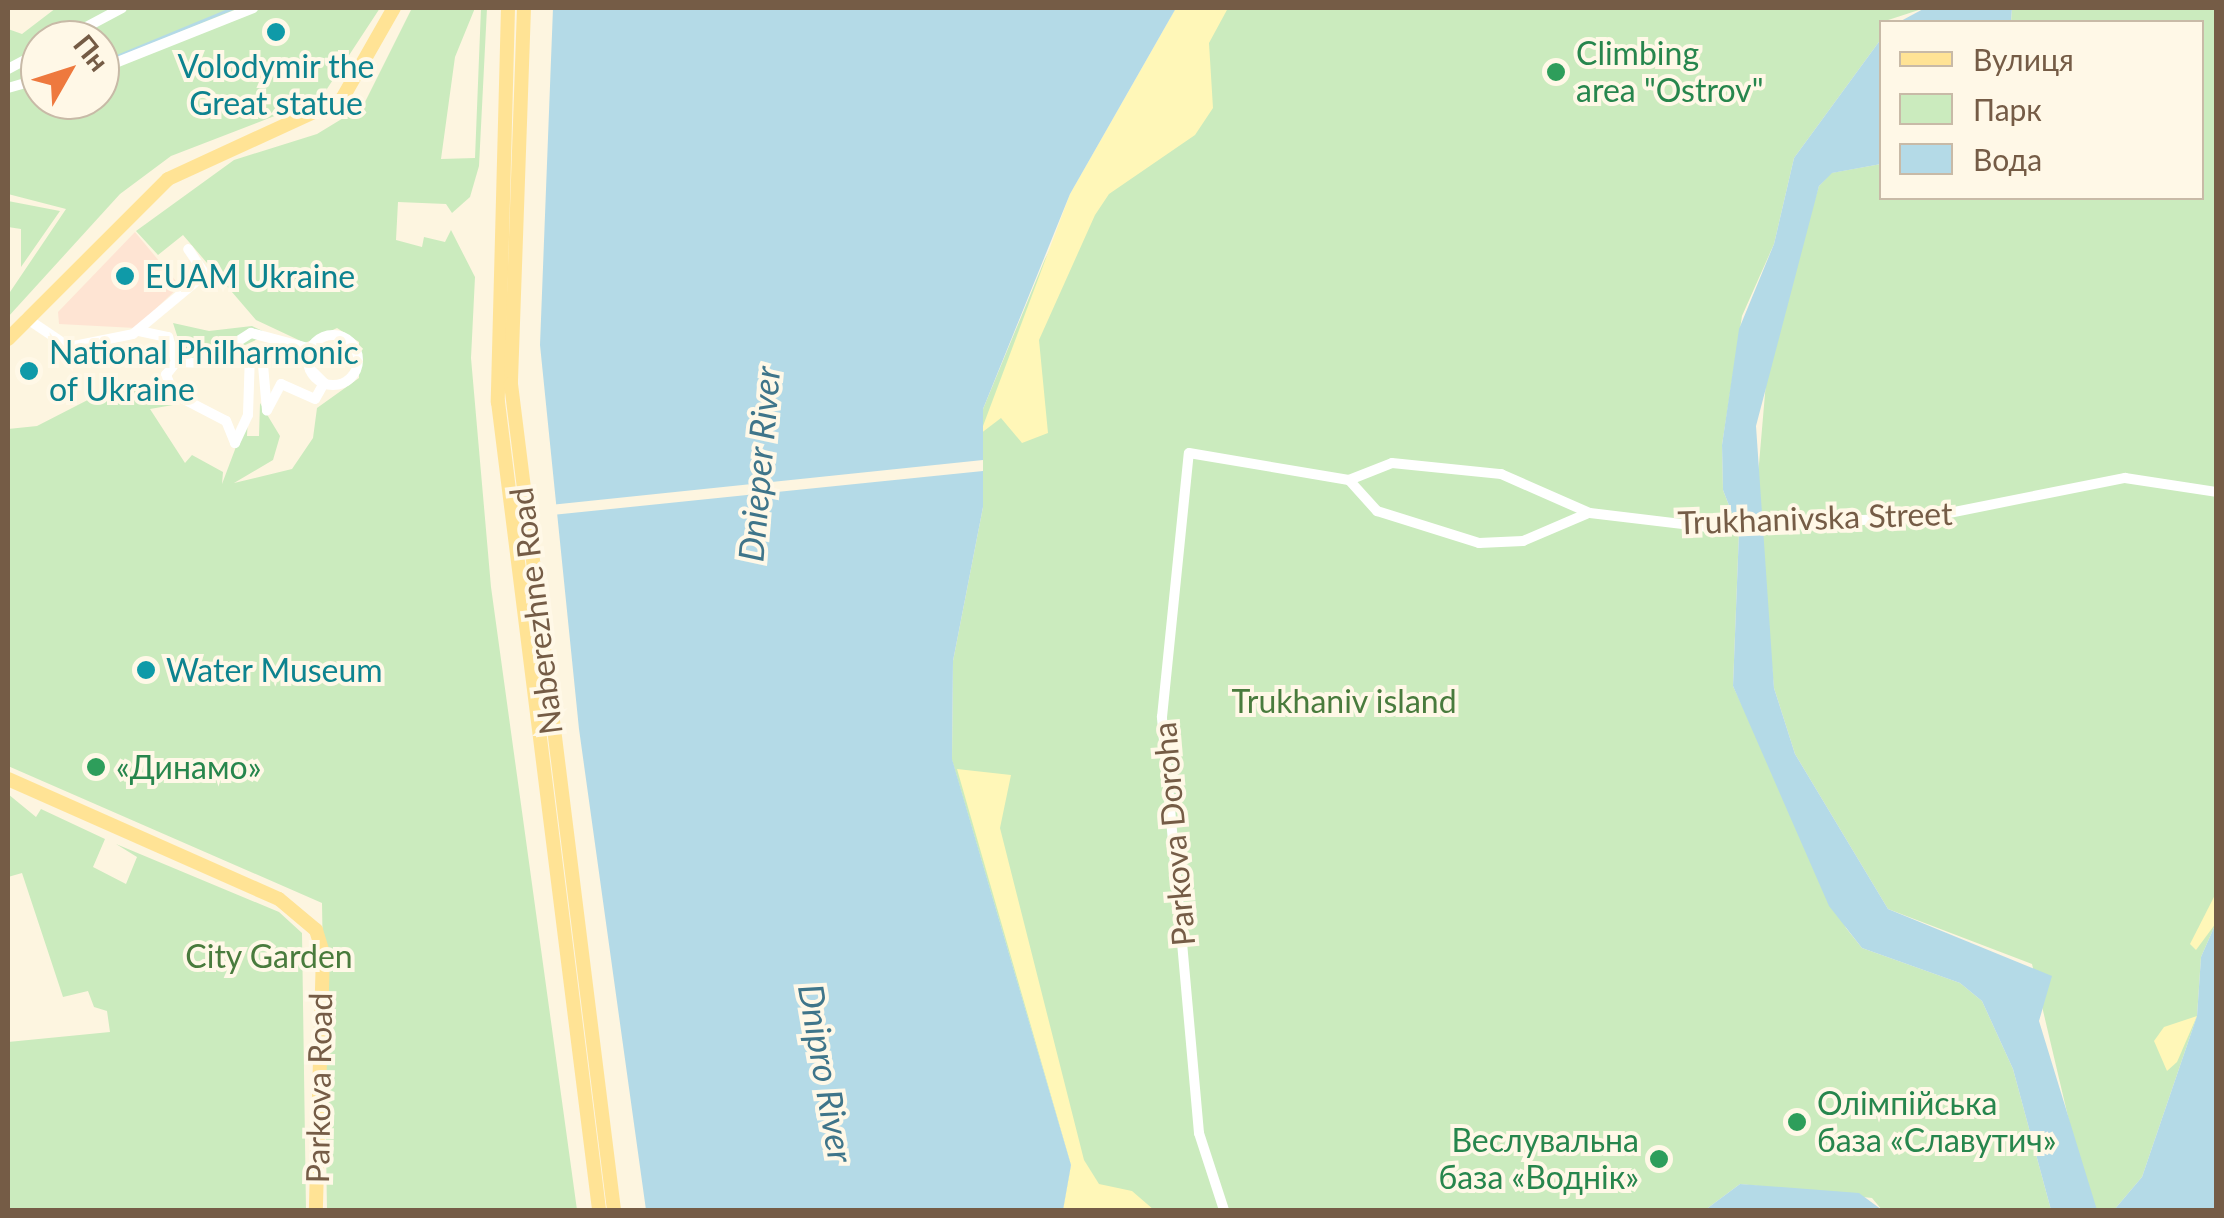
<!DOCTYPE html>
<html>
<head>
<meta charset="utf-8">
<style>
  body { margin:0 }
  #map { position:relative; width:2224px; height:1218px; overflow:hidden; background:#fdf5e0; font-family:Lato,sans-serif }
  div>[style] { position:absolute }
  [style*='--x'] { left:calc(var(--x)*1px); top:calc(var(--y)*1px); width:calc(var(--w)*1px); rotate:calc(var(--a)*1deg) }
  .commercial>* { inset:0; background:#fee4d3 }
  .green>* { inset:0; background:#cbebbe }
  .sand>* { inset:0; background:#fff7b8 }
  .water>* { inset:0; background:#b4dae7 }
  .pier>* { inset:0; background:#fdf5e0 }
  .stream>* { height:2.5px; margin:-1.25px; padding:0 1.25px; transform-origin:1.25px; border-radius:1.25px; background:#b4dae7 }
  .minor>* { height:10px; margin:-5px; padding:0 5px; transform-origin:5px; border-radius:5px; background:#fff }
  .minor>.ring { margin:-5px; padding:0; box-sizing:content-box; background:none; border:10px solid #fff; border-radius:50% }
  .major>* { height:14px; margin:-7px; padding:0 7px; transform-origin:7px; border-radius:7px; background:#ffe395 }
  .dots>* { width:28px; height:28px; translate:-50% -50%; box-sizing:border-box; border:5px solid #fff8e7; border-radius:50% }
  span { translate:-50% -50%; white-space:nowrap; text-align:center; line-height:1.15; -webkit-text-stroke:8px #fff8e7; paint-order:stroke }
  .leisure-label { font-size:32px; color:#27864d }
  .left { translate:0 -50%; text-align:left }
  .right { translate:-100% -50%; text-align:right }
  .culture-label { font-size:32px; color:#0d838f }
  .street-label { font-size:32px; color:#755c46 }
  .park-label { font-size:32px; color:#497b3d }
  .water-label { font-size:35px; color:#3f758a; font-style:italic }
  .frame { position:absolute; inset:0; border:10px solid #755c46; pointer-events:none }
  .legend { position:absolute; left:1879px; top:20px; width:325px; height:180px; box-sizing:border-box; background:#fff8e7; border:2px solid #c8baa7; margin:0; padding:12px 18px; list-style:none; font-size:30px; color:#755c46 }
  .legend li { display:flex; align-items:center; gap:20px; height:50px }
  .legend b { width:50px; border:2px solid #c8baa7 }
  .north { position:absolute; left:20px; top:20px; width:100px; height:100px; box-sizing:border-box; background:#fff8e7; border:2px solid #c8baa7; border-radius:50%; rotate:51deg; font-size:28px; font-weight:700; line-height:40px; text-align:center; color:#755c46 }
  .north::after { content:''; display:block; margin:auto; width:35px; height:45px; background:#ee793e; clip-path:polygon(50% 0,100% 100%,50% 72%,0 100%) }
</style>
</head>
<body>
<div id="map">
  <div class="commercial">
    <i style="clip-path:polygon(135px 232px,180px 286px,135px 328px,59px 324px,58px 312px)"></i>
  </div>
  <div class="green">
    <i style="clip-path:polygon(evenodd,56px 8px,380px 8px,321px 98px,171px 156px,120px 194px,8px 317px,8px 295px,66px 209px,8px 194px,8px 29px,22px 34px,56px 8px,40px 40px,100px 40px,100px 100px,40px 100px,40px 40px)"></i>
    <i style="clip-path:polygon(412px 8px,475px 8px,455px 57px,441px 159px,475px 158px,481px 8px,487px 8px,479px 166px,470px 197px,452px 213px,446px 204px,398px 202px,396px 240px,422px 247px,424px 237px,445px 242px,451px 230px,475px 277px,471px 358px,491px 587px,577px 1210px,327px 1210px,322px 903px,8px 766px,8px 429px,37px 426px,111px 388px,164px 381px,173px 405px,150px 409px,185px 463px,192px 455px,223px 472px,222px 484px,248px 415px,247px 436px,259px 436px,260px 403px,280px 436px,273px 460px,234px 483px,292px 469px,313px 438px,317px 408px,359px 378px,359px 342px,337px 328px,305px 343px,256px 320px,183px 235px,158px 255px,136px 231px,234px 160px,317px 134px,363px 106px)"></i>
    <i style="clip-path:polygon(1176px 8px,1925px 8px,1882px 22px,1881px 39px,1794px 158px,1774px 244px,1742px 316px,1722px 445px,1723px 490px,1739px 531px,1733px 686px,1846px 928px,1862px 948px,1960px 983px,1982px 1001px,2013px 1069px,2051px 1210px,1882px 1210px,1872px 1198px,1740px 1184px,1705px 1210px,1063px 1210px,1071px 1165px,952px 760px,953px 661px,983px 507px,983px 409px,1045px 259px)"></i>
    <i style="clip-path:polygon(2012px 8px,2216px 8px,2216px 923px,2201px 957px,2197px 1016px,2142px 1177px,2114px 1210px,2097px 1210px,2087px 1197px,2032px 964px,1888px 909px,1795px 754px,1774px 688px,1756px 499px,1769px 347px,1819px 186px,1831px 173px,1881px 164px,1882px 198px,2202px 198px,2202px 22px,2011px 22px)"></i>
    <i style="clip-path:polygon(8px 201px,60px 211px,21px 267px,21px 229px,8px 227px)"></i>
    <i style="clip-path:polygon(173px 323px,209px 331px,252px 326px,269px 334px,210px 361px,185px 360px)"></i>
    <i style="clip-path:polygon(8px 794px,36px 817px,41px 809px,105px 839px,93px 867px,126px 884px,137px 857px,116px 844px,279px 912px,302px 933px,306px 1210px,8px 1210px,8px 1042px,110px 1032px,107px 1011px,94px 1007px,88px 991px,63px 997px,22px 873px,8px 877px)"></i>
  </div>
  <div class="sand">
    <i style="clip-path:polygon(1176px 8px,1228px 8px,1209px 43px,1213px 108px,1195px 135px,1109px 194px,1095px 215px,1039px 340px,1048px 433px,1022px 443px,1001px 418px,980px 434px,1070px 194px)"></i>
    <i style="clip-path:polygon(957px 769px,1011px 775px,1000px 828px,1084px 1160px,1099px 1184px,1132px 1191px,1154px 1210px,1063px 1210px,1071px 1165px)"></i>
    <i style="clip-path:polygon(2216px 893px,2216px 923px,2196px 950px,2190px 944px)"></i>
    <i style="clip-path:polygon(2197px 1016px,2177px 1062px,2167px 1071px,2154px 1041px,2164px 1027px)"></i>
  </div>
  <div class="water">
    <i style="clip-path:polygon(553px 8px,1176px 8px,1070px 194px,983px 409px,983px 507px,953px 661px,952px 759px,1071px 1165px,1063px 1210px,646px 1210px,579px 729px,540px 345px)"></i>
    <i style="clip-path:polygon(1925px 8px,2012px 8px,2011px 21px,1899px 22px)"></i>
    <i style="clip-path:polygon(1881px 39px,1881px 164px,1832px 173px,1819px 186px,1756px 426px,1774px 688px,1795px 754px,1888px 909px,2052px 976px,2039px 1021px,2097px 1210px,2051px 1210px,2013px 1069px,1982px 1001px,1960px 983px,1862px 948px,1829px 906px,1733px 686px,1739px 531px,1723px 490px,1722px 445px,1739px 329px,1774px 244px,1794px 158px)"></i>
    <i style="clip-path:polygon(2216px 923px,2216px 1210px,2114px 1210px,2142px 1177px,2197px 1016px,2201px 957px)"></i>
    <i style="clip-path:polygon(1740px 1184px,1859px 1193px,1882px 1210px,1705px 1210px)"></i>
  </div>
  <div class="pier">
    <i style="clip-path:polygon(983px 460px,983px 471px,552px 515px,550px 505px)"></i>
  </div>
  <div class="stream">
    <i style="--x:100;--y:63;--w:144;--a:-22.5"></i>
  </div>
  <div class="minor">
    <i style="--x:62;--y:40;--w:68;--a:-28.1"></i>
    <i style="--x:8;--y:69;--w:36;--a:-28"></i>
    <i style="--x:100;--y:69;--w:165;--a:-21.7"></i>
    <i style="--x:8;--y:88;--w:33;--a:-16"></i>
    <i style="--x:26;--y:318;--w:52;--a:34"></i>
    <i style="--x:69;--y:347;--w:65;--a:-11.5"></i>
    <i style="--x:133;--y:334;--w:94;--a:-39.8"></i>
    <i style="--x:205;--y:274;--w:30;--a:-124"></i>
    <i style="--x:139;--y:331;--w:30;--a:12"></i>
    <i style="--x:168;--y:337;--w:26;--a:72"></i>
    <i style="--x:251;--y:333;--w:62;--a:14.9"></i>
    <i style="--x:311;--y:349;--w:20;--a:93"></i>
    <i style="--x:310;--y:369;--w:20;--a:45"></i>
    <i style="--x:324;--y:383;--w:18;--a:119"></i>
    <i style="--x:315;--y:399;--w:37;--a:-156"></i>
    <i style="--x:281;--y:384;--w:30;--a:118"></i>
    <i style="--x:267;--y:410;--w:56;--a:-95.1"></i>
    <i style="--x:262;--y:354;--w:12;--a:180"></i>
    <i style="--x:250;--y:354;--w:61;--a:91.9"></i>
    <i style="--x:248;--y:415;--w:31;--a:115"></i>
    <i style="--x:235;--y:443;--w:24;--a:-112"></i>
    <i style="--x:226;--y:421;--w:59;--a:-152.6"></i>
    <i style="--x:174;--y:394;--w:21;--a:-113"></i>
    <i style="--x:166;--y:375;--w:16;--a:-52"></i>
    <i style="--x:176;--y:362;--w:28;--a:2"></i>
    <i style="--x:204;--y:363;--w:56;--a:-32.6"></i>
    <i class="ring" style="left:308px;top:335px;width:40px;height:40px"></i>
    <i style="--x:1349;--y:480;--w:42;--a:47.9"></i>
    <i style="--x:1377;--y:511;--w:107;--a:17.4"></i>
    <i style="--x:1479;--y:543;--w:44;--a:-2.6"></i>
    <i style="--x:1523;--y:541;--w:69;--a:-23.2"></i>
    <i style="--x:1224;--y:1210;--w:81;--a:-108"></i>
    <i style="--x:1199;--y:1133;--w:418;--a:-95.1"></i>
    <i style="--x:1162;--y:717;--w:265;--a:-84.2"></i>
    <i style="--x:1189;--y:453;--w:162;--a:9.6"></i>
    <i style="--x:1349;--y:480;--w:46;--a:-21.6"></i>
    <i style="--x:1392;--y:463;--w:110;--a:5.8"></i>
    <i style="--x:1501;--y:474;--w:97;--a:23.7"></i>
    <i style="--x:1590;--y:513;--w:119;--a:6.8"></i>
    <i style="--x:1708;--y:527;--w:221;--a:-2.6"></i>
    <i style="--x:1929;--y:517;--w:200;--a:-11.3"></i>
    <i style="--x:2125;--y:478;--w:92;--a:8.7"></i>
  </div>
  <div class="major">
    <i style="--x:508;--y:8;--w:394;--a:91.5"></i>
    <i style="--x:498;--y:402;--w:814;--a:82.87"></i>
    <i style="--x:524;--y:8;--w:376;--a:92"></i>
    <i style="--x:511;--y:384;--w:832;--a:82.89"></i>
    <i style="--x:8;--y:339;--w:226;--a:-45"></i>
    <i style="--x:168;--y:179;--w:192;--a:-24.7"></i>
    <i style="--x:342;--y:99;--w:105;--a:-60.3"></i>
    <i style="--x:8;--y:779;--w:296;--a:23.9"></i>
    <i style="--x:279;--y:899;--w:48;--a:40"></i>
    <i style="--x:316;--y:930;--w:24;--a:73"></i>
    <i style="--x:323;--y:953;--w:257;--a:91.6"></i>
  </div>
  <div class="dots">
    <i style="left:276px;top:32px;background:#0f9aa8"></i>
    <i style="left:1556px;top:72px;background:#2e9e5b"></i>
    <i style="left:125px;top:276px;background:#0f9aa8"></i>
    <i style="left:29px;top:371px;background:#0f9aa8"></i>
    <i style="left:146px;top:670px;background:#0f9aa8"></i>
    <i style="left:96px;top:767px;background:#2e9e5b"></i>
    <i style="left:1797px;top:1122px;background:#2e9e5b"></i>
    <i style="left:1659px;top:1159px;background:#2e9e5b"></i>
  </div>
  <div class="leisure-label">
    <span class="left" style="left:1576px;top:72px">Climbing<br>area "Ostrov"</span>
    <span class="left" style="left:116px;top:767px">«Динамо»</span>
    <span class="left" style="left:1817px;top:1122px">Олімпійська<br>база «Славутич»</span>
    <span class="right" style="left:1639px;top:1159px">Веслувальна<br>база «Воднік»</span>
  </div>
  <div class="culture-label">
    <span style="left:276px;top:85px">Volodymir the<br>Great statue</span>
    <span class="left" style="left:145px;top:276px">EUAM Ukraine</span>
    <span class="left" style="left:49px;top:371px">National Philharmonic<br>of Ukraine</span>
    <span class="left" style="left:166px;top:670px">Water Museum</span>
  </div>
  <div class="street-label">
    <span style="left:1815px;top:518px;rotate:-2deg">Trukhanivska Street</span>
    <span style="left:536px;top:611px;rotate:-97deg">Naberezhne Road</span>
    <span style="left:1174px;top:834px;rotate:-95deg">Parkova Doroha</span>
    <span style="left:319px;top:1088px;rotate:-89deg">Parkova Road</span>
  </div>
  <div class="park-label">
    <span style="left:1344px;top:701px">Trukhaniv island</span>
    <span style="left:269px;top:956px">City Garden</span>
  </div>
  <div class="water-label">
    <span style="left:758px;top:464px;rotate:-85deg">Dnieper River</span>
    <span style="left:827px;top:1073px;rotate:80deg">Dnipro River</span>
  </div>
  <div class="frame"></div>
  <ul class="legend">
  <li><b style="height:12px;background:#ffe395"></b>Вулиця</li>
  <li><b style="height:28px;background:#cbebbe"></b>Парк</li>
  <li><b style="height:28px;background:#b4dae7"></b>Вода</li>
  </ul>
  <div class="north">Пн</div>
</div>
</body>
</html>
